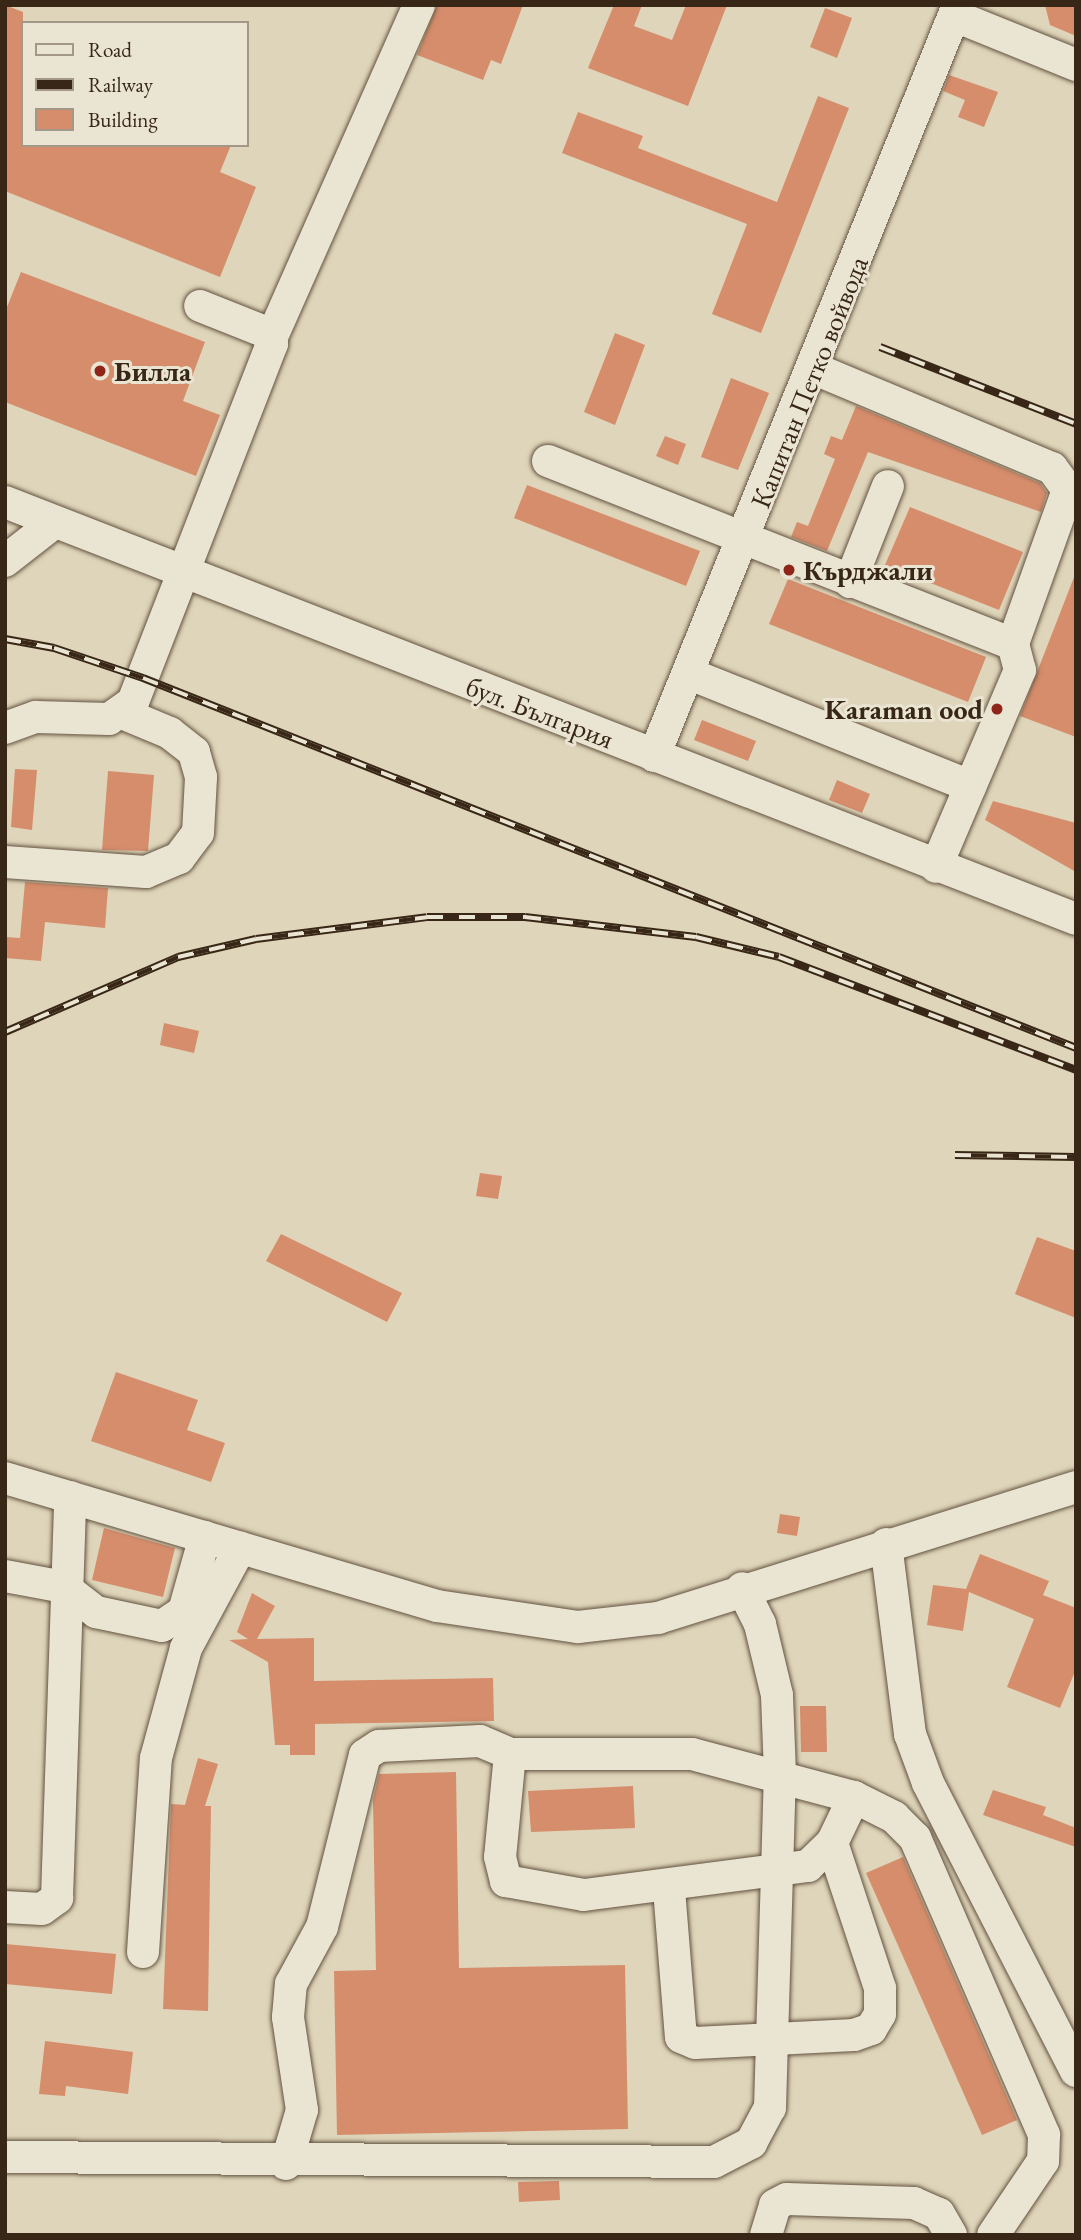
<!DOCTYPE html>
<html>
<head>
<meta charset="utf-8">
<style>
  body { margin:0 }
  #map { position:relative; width:1081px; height:2240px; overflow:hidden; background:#dfd5ba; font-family:"EB Garamond",serif }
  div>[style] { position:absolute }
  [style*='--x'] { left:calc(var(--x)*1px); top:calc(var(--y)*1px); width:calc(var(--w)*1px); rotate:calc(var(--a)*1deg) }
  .building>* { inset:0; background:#d58d6c }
  .roads { filter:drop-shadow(0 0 2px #62523f) drop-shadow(0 0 2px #62523f) }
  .minor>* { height:32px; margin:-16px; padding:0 16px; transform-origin:16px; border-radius:16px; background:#eae4d2 }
  .rail>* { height:8px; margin-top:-4px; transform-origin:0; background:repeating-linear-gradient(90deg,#eae4d2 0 16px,#382716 0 32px); box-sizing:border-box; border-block:2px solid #382716 }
  .dots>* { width:19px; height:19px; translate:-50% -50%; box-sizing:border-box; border:4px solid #eae4d2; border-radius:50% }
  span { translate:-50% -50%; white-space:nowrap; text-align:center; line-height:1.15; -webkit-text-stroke:6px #eae4d2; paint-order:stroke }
  .poi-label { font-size:28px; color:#382716; font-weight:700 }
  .left { translate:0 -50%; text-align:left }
  .right { translate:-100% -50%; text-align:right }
  .street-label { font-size:28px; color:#382716 }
  .frame { position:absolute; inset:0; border:7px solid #382716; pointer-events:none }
  .legend { position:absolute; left:21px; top:21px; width:228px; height:126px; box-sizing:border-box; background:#eae4d2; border:2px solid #a39887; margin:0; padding:9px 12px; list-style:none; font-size:21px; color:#382716 }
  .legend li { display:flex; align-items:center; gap:14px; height:35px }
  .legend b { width:35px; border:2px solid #a39887 }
</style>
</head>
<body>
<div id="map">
  <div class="building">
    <i style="clip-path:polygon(5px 5px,23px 12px,23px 145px,231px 145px,220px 172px,256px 187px,220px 277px,5px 191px)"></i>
    <i style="clip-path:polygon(437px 5px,523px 5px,501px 64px,491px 60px,483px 80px,417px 55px)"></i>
    <i style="clip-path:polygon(614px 5px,642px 5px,634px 26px,672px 40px,686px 5px,727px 5px,688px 106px,588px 68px)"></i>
    <i style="clip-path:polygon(1045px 5px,1076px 5px,1076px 36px,1050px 25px)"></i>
    <i style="clip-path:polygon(825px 8px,852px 18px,837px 58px,810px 47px)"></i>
    <i style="clip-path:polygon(949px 75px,998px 92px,984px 127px,958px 117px,965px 100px,943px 91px)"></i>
    <i style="clip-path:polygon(818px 96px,849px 108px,761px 333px,712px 314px,747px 224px,562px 153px,578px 112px,643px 136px,638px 148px,777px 202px)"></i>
    <i style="clip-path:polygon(21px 272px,205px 342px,183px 401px,220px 415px,196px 476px,5px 402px,5px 312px)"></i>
    <i style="clip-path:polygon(615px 333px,645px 345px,615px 425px,584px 412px)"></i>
    <i style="clip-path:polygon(731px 378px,769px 393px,738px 470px,701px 457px)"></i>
    <i style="clip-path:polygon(856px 406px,1040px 483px,1047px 493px,1041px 512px,868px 452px,827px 551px,791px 537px,797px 522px,808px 526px,835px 459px,824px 454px,831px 436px,842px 440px)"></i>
    <i style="clip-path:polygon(665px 436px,686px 444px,678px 465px,656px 456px)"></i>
    <i style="clip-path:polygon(527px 485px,700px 551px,686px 586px,514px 518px)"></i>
    <i style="clip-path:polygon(910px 507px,1023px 552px,999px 610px,885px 565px)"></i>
    <i style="clip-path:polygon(1076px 572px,1076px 737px,1020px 716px)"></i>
    <i style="clip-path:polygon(788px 579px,986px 657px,968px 702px,769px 624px)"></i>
    <i style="clip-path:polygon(702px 720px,756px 741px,748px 761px,694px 740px)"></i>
    <i style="clip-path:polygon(15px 769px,37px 770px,32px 830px,11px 827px)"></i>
    <i style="clip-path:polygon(108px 771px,154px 775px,148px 851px,102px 850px)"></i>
    <i style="clip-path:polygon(837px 780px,870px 794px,862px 813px,829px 800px)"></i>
    <i style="clip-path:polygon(993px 801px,1076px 823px,1076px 872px,985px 820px)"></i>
    <i style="clip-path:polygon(25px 882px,108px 888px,105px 928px,45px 922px,41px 961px,5px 958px,5px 937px,20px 938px)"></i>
    <i style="clip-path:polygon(164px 1023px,199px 1031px,194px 1053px,160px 1045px)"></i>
    <i style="clip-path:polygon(480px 1173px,502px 1176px,498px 1199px,476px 1196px)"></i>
    <i style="clip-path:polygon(281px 1234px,402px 1293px,387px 1322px,266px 1261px)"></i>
    <i style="clip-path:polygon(1037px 1237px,1076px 1251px,1076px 1318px,1015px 1294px)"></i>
    <i style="clip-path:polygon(116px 1372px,198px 1400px,187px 1430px,225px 1443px,211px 1482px,91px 1441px)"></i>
    <i style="clip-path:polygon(780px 1514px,800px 1517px,797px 1536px,777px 1533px)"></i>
    <i style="clip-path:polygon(104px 1528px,175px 1548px,163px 1597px,92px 1580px)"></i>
    <i style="clip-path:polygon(980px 1554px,1049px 1581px,1043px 1595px,1076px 1608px,1076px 1669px,1060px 1708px,1007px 1687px,1034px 1619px,969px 1592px,963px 1631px,927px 1625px,933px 1585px,966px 1589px)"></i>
    <i style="clip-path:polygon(252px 1593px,275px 1606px,257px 1639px,314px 1638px,314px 1681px,493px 1678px,494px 1721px,315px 1724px,315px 1755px,290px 1755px,290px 1745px,275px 1745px,268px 1662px,229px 1640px,248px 1639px,237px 1632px)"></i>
    <i style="clip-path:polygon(800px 1706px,826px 1706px,827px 1752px,801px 1752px)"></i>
    <i style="clip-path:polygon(198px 1758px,218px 1764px,205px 1806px,211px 1806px,208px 2011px,163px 2009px,171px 1804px,185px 1805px)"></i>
    <i style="clip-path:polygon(456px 1772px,459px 1968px,625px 1965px,628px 2129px,337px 2135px,334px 1971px,376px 1970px,373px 1800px,379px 1774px)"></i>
    <i style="clip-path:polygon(633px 1786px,635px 1828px,531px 1832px,528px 1791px)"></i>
    <i style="clip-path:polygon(993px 1790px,1046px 1807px,1043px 1815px,1076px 1828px,1076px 1847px,983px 1815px)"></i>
    <i style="clip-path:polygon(903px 1857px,1017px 2120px,982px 2135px,866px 1873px)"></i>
    <i style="clip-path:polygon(5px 1944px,116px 1954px,112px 1994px,5px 1984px)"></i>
    <i style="clip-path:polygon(45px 2041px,133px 2052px,128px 2094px,66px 2086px,65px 2096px,39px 2094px)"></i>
    <i style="clip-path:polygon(559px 2181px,560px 2200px,519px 2202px,518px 2182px)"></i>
  </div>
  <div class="roads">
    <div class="minor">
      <i style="--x:955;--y:16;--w:131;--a:22"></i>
      <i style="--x:271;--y:339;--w:365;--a:-66.1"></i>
      <i style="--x:815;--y:369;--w:257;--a:22.7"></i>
      <i style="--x:1052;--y:468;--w:27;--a:54"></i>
      <i style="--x:1068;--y:490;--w:164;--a:109.7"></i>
      <i style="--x:1013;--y:644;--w:27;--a:75"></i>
      <i style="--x:1020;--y:670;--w:214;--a:113.1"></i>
      <i style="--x:548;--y:461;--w:500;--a:21.5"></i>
      <i style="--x:5;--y:502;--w:1149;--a:21.27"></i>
      <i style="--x:5;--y:561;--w:63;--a:-38"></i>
      <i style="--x:850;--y:582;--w:103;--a:-68.4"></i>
      <i style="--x:690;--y:674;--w:302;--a:21.8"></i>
      <i style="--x:5;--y:728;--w:33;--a:-20"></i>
      <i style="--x:36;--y:717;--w:73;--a:1.6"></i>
      <i style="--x:109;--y:719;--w:29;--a:-35"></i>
      <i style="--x:133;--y:702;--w:384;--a:-68.8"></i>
      <i style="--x:272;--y:344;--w:12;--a:-110"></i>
      <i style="--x:268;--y:333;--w:73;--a:-158.3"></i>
      <i style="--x:654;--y:756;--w:810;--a:-67.96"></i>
      <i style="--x:5;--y:862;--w:141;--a:4.1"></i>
      <i style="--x:146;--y:872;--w:36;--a:-23"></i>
      <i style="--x:179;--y:858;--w:31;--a:-53"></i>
      <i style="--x:198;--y:833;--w:56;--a:-86.9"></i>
      <i style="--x:201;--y:777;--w:26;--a:-106"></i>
      <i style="--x:194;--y:752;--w:31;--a:-142"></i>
      <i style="--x:170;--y:733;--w:52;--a:-157.4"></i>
      <i style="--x:5;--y:1478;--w:451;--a:16.5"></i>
      <i style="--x:437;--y:1606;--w:143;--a:8.5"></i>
      <i style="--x:578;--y:1627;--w:81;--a:-6.4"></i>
      <i style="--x:658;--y:1618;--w:438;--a:-17.4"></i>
      <i style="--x:886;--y:1544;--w:192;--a:82.8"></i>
      <i style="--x:910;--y:1734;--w:52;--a:69.8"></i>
      <i style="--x:928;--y:1783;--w:324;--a:62.8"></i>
      <i style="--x:5;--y:1576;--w:60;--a:10.6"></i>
      <i style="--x:64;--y:1587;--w:41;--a:38"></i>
      <i style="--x:96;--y:1612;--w:67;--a:12"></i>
      <i style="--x:162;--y:1626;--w:27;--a:-34"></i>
      <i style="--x:184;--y:1611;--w:77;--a:-74.2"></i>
      <i style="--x:510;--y:1754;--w:103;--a:95.5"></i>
      <i style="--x:500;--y:1857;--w:25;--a:76"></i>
      <i style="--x:506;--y:1881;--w:79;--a:10.2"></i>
      <i style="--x:584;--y:1895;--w:226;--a:-7.4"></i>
      <i style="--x:808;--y:1866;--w:33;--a:-44"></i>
      <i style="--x:832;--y:1843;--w:51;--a:-64.4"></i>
      <i style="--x:669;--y:1889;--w:148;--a:85.4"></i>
      <i style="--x:681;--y:2037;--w:15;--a:23"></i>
      <i style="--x:695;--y:2043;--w:159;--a:-2.9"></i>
      <i style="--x:854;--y:2035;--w:18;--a:-19"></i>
      <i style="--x:871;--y:2029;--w:17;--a:-59"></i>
      <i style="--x:880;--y:2014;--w:26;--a:-90"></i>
      <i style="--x:880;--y:1988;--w:153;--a:-108.3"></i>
      <i style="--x:5;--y:1907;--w:37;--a:3"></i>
      <i style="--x:42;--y:1909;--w:19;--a:-36"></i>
      <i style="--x:57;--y:1898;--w:401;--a:-88.1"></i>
      <i style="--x:143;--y:1952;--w:194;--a:-86.2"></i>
      <i style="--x:156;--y:1758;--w:114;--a:-74.7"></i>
      <i style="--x:186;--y:1648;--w:114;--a:-61.6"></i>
      <i style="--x:5;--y:2157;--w:709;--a:0.4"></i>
      <i style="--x:714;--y:2162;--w:42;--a:-27.2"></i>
      <i style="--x:751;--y:2143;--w:40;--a:-62"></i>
      <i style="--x:770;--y:2108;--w:334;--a:-88.3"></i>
      <i style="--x:780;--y:1774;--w:79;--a:-92.2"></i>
      <i style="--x:777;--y:1695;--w:73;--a:-103.5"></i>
      <i style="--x:760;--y:1624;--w:40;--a:-116.6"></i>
      <i style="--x:286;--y:2164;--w:56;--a:-73.5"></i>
      <i style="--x:302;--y:2110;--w:94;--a:-98.6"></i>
      <i style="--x:288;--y:2017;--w:33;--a:-85"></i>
      <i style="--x:291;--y:1984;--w:65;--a:-61.5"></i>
      <i style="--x:322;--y:1927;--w:177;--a:-76"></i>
      <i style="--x:365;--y:1755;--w:17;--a:-33"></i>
      <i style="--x:379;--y:1746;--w:101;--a:-2.8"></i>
      <i style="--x:480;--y:1741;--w:33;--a:23"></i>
      <i style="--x:510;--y:1754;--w:182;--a:0"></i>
      <i style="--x:692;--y:1754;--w:168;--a:14.9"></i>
      <i style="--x:854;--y:1797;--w:45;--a:26.6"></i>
      <i style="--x:894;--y:1817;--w:30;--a:45"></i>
      <i style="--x:915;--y:1838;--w:324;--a:66.5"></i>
      <i style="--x:1044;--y:2135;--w:26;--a:92"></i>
      <i style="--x:1043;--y:2161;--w:89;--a:124"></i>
      <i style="--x:766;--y:2235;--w:31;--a:-73"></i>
      <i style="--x:775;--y:2205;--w:13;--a:-27"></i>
      <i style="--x:787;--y:2199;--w:127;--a:1.8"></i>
      <i style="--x:914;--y:2203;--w:27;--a:24"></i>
      <i style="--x:939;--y:2214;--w:24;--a:60"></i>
    </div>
  </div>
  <div class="rail">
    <i style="--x:880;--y:347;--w:211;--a:21.4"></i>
    <i style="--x:5;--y:639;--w:50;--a:10.4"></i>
    <i style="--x:54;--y:648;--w:94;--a:18.6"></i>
    <i style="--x:143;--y:678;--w:1004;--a:21.63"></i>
    <i style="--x:5;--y:1032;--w:189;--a:-23.4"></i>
    <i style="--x:178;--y:957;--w:80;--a:-13"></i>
    <i style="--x:256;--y:939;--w:172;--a:-7.3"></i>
    <i style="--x:427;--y:917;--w:98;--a:0"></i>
    <i style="--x:525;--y:917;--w:172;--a:6.7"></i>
    <i style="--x:696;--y:937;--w:85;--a:13.5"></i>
    <i style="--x:779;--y:957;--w:318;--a:20.8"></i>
    <i style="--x:955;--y:1155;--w:121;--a:0.9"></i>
  </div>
  <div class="dots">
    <i style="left:100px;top:371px;background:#8f2418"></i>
    <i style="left:789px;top:570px;background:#8f2418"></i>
    <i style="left:997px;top:709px;background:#8f2418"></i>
  </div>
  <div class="poi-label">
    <span class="left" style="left:114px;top:371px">Билла</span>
    <span class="left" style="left:803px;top:570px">Кърджали</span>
    <span class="right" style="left:983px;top:709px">Karaman ood</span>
  </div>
  <div class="street-label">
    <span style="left:809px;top:382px;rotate:-68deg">Капитан Петко войвода</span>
    <span style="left:540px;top:712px;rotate:21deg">бул. България</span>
  </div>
  <div class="frame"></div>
  <ul class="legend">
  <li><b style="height:9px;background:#eae4d2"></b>Road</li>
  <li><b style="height:9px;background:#382716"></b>Railway</li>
  <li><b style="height:19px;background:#d58d6c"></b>Building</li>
  </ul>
</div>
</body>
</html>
